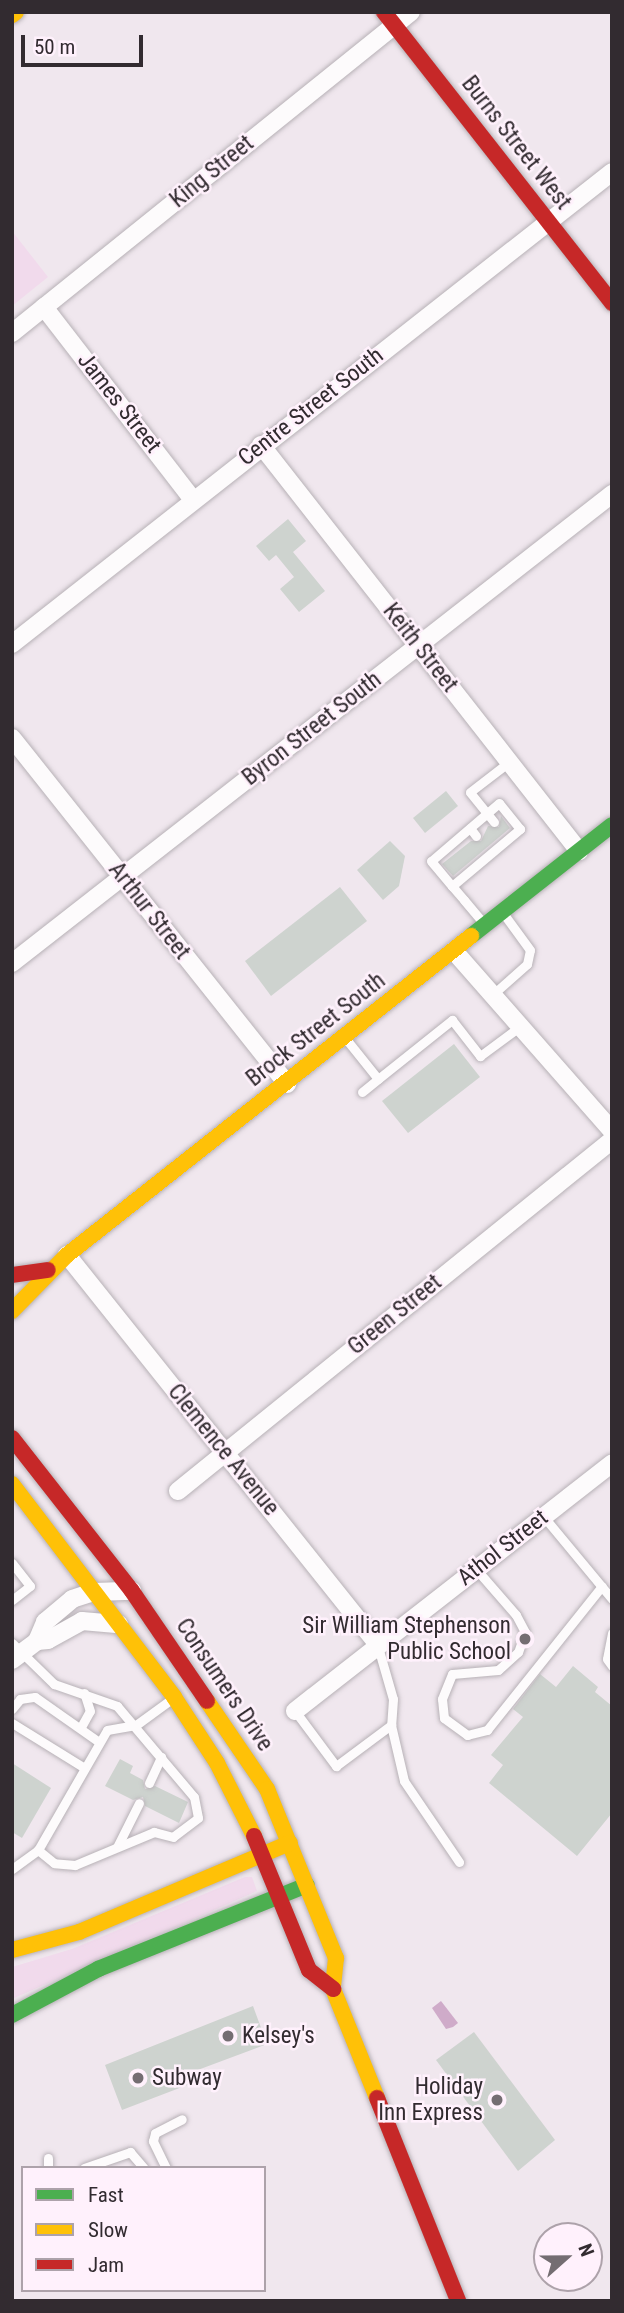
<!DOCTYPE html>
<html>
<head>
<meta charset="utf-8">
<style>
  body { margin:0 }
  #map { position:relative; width:624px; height:2313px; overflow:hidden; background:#f0e7ee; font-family:"Roboto Condensed",sans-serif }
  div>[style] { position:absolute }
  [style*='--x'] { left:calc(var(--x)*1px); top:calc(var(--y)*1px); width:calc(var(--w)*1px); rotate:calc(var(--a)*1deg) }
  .green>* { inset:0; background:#f1daec }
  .water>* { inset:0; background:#cfabc9 }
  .building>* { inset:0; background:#ced3cf }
  .roads { filter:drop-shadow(0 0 2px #b7b1b6) drop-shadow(0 0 2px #b7b1b6) }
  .lane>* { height:9px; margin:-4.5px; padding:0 4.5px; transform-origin:4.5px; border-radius:4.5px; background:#fdfbfc }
  .street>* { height:18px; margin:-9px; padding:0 9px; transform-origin:9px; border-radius:9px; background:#fdfbfc }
  .fast>* { height:16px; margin:-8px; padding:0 8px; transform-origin:8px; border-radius:8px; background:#4caf50 }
  .slow>* { height:16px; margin:-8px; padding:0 8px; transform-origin:8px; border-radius:8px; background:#ffc107 }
  .jam>* { height:16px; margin:-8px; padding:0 8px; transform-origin:8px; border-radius:8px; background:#c62828 }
  .dots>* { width:19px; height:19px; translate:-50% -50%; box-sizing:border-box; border:4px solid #fff1fc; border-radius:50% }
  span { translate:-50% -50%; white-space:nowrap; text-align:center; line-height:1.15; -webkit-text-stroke:5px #fff1fc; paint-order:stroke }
  .street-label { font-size:23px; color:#322b30 }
  .poi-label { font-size:23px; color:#322b30 }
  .right { translate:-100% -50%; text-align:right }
  .left { translate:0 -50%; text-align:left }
  .frame { position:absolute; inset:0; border:14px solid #322b30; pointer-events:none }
  .legend { position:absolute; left:21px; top:2166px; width:245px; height:126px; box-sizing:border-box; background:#fff1fc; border:2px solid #ada2aa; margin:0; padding:9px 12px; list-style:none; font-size:21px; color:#322b30 }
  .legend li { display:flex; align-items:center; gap:14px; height:35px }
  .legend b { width:35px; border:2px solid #ada2aa }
  .north { position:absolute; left:533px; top:2222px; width:70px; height:70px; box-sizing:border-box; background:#fff1fc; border:2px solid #ada2aa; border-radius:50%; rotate:69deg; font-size:19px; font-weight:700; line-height:28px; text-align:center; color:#322b30 }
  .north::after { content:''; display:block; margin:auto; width:24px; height:32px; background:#746d72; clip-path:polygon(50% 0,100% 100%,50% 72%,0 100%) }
  .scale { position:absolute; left:21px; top:35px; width:122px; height:32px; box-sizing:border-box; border:4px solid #322b30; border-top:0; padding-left:9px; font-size:21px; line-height:24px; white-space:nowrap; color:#322b30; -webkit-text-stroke:5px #fff1fc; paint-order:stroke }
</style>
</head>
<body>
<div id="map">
  <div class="green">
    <i style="clip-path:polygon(12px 231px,48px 277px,12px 306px)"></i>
    <i style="clip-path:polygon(245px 1877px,252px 1877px,257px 1891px,12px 1999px,12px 1967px,72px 1949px)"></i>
  </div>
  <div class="water">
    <i style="clip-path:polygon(441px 2001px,458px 2023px,453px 2027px,446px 2029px,432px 2008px)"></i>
  </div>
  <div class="building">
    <i style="clip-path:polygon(288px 519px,306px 541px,293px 552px,325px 591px,299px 612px,280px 589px,294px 577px,276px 555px,269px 561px,256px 546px)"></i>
    <i style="clip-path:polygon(446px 791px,458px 806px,425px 833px,413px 818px)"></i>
    <i style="clip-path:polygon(501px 816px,510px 828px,453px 876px,442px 864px,471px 841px,481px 841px,488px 826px,499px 827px)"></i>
    <i style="clip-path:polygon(390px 841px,405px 856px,399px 886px,383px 900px,357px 870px)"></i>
    <i style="clip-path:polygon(340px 887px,367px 921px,271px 996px,245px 961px)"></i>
    <i style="clip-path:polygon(454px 1044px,480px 1077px,408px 1133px,382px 1101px)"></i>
    <i style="clip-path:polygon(573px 1666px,598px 1687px,595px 1692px,612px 1706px,612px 1813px,577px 1856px,489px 1783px,503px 1765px,491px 1755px,523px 1717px,513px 1709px,540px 1674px,556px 1687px)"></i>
    <i style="clip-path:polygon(120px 1759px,133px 1766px,130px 1773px,143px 1780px,145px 1789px,155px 1786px,188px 1802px,179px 1823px,145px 1806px,143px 1797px,133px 1800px,105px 1786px)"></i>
    <i style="clip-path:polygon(12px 1763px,51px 1788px,22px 1838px,12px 1832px)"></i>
    <i style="clip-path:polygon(253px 2006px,267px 2044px,187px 2074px,190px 2084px,122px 2110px,105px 2065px)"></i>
    <i style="clip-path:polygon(474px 2032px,555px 2140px,518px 2171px,436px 2060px)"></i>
  </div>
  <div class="roads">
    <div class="lane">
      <i style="--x:494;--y:822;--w:38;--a:-129"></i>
      <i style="--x:470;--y:792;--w:49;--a:-37.6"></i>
      <i style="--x:470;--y:828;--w:10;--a:53"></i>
      <i style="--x:452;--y:886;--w:89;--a:-40"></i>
      <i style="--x:520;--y:829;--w:33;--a:-129"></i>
      <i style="--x:499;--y:803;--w:89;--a:139.5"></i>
      <i style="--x:431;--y:861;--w:33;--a:50"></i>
      <i style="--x:452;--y:886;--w:18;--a:49"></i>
      <i style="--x:464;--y:900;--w:30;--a:50"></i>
      <i style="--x:491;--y:996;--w:48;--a:-41.6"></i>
      <i style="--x:527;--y:964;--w:14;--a:-78"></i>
      <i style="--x:530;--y:950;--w:46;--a:-126.1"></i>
      <i style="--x:346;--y:1039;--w:51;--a:51.3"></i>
      <i style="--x:378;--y:1079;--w:95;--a:-38.6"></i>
      <i style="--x:452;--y:1020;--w:46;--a:52.1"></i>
      <i style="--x:480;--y:1056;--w:49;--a:-36.6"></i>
      <i style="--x:362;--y:1092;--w:21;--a:-39"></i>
      <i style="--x:544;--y:1517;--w:107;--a:50.3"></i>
      <i style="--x:12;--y:1563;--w:29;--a:52"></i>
      <i style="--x:30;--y:1586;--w:23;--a:142"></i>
      <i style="--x:476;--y:1569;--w:61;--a:49"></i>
      <i style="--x:516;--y:1615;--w:19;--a:62"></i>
      <i style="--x:525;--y:1632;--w:21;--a:109"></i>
      <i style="--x:518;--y:1652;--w:27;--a:138"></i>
      <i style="--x:498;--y:1670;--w:46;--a:175"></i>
      <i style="--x:452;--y:1674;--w:27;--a:112"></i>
      <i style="--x:442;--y:1699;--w:19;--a:84"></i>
      <i style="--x:444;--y:1718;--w:29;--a:36"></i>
      <i style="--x:467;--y:1735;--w:21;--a:-14"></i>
      <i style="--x:487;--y:1730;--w:184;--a:-51.4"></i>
      <i style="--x:612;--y:1633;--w:26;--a:101"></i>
      <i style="--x:607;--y:1659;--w:9;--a:54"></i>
      <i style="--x:12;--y:1643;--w:59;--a:44.3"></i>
      <i style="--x:54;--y:1684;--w:67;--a:19.2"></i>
      <i style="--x:117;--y:1706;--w:119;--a:49.8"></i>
      <i style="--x:194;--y:1797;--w:21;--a:79"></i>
      <i style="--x:198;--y:1818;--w:31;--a:143"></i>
      <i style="--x:173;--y:1837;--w:20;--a:-165"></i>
      <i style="--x:154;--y:1832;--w:86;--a:157.3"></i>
      <i style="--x:75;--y:1865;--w:21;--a:-175"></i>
      <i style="--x:54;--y:1863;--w:21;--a:-141"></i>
      <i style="--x:378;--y:1647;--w:54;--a:73.9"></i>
      <i style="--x:393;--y:1699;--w:26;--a:94"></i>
      <i style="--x:391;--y:1725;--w:57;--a:76.9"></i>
      <i style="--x:404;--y:1781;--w:98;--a:55.8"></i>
      <i style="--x:12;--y:1709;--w:13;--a:-51"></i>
      <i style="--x:20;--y:1699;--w:15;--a:-8"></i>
      <i style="--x:35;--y:1697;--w:78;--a:35.1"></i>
      <i style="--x:295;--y:1711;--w:69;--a:53.3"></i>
      <i style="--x:336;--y:1766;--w:69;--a:-36.7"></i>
      <i style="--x:12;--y:1723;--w:84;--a:31.8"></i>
      <i style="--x:81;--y:1727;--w:18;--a:-61"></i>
      <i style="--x:90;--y:1711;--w:19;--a:-108"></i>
      <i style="--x:149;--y:1783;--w:29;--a:-65"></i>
      <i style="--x:117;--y:1847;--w:49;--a:-63.4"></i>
      <i style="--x:12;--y:1869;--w:32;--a:-36"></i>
      <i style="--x:38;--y:1850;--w:138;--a:-60.1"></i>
      <i style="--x:107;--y:1730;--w:29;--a:-10"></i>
      <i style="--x:136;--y:1725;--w:46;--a:-36.1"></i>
      <i style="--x:48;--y:2168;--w:10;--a:-90"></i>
      <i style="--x:84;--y:2168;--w:49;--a:-19.2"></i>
      <i style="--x:130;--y:2152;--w:21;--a:49"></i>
      <i style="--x:166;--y:2168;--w:30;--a:-116"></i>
      <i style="--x:153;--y:2141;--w:8;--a:-76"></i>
      <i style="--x:155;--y:2133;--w:30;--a:-27"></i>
    </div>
    <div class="street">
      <i style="--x:44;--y:307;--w:244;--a:52.3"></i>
      <i style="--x:12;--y:333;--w:512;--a:-38.82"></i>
      <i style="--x:261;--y:445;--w:516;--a:51.93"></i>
      <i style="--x:12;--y:644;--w:763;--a:-38.19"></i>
      <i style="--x:12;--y:738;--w:442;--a:51.5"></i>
      <i style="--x:454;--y:951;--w:240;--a:48.7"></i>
      <i style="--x:12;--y:963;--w:762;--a:-38.01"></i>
      <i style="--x:67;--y:1255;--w:499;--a:51.4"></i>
      <i style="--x:178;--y:1491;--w:558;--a:-38.96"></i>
      <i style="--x:37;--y:1641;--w:11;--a:-5"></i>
      <i style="--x:48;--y:1640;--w:39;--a:-29"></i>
      <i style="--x:82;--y:1621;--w:37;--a:5"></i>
      <i style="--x:12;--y:1660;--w:31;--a:-37"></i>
      <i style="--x:37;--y:1641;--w:21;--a:-67"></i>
      <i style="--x:45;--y:1622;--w:35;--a:-40"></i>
      <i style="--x:72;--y:1599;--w:23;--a:-18"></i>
      <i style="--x:94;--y:1592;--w:38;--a:-2"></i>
      <i style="--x:295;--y:1711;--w:402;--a:-38"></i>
    </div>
    <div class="fast">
      <i style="--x:471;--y:936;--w:179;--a:-38.2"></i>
      <i style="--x:12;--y:2015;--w:98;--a:-28.1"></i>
      <i style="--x:98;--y:1969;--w:225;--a:-21.9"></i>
    </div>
    <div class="slow">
      <i style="--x:12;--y:15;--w:5;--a:-37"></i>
      <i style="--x:12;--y:1311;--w:78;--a:-45.5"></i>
      <i style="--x:67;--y:1255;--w:515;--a:-38.29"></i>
      <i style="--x:12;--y:1484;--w:268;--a:52.7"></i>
      <i style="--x:174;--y:1697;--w:79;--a:56.9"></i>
      <i style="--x:217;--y:1763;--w:82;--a:63.1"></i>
      <i style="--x:207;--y:1701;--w:107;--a:55.7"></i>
      <i style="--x:267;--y:1789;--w:183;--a:67.8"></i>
      <i style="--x:336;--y:1958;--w:31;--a:96"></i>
      <i style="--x:333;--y:1989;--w:118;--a:68"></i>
      <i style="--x:12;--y:1950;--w:69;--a:-15"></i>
      <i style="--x:79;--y:1932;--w:229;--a:-22.9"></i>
    </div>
    <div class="jam">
      <i style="--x:384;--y:12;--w:370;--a:51.9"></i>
      <i style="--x:12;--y:1275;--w:36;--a:-8"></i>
      <i style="--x:12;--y:1438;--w:194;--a:51.9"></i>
      <i style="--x:132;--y:1591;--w:133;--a:55.7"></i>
      <i style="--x:254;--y:1836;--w:145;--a:67.7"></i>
      <i style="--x:309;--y:1970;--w:31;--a:38"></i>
      <i style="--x:377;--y:2098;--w:219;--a:68.2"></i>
    </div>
  </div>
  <div class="dots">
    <i style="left:525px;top:1639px;background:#746d72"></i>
    <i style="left:228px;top:2036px;background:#746d72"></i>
    <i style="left:138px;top:2078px;background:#746d72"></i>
    <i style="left:497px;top:2100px;background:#746d72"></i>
  </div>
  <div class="street-label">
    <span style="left:516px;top:143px;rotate:52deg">Burns Street West</span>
    <span style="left:212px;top:172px;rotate:-39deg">King Street</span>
    <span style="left:119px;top:403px;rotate:52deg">James Street</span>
    <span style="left:311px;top:407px;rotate:-38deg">Centre Street South</span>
    <span style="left:420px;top:648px;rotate:52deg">Keith Street</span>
    <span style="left:312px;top:729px;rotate:-38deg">Byron Street South</span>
    <span style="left:149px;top:911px;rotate:52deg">Arthur Street</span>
    <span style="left:316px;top:1030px;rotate:-38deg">Brock Street South</span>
    <span style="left:395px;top:1315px;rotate:-39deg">Green Street</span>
    <span style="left:223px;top:1450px;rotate:51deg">Clemence Avenue</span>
    <span style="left:503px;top:1548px;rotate:-38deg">Athol Street</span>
    <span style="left:224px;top:1685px;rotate:56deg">Consumers Drive</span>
  </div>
  <div class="poi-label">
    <span class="right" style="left:511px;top:1639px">Sir William Stephenson<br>Public School</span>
    <span class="left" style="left:242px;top:2036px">Kelsey's</span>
    <span class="left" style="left:152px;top:2078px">Subway</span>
    <span class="right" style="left:483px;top:2100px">Holiday<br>Inn Express</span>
  </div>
  <div class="frame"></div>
  <ul class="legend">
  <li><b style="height:9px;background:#4caf50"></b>Fast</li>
  <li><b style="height:9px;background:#ffc107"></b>Slow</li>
  <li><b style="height:9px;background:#c62828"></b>Jam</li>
  </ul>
  <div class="north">N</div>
  <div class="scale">50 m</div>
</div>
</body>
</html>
